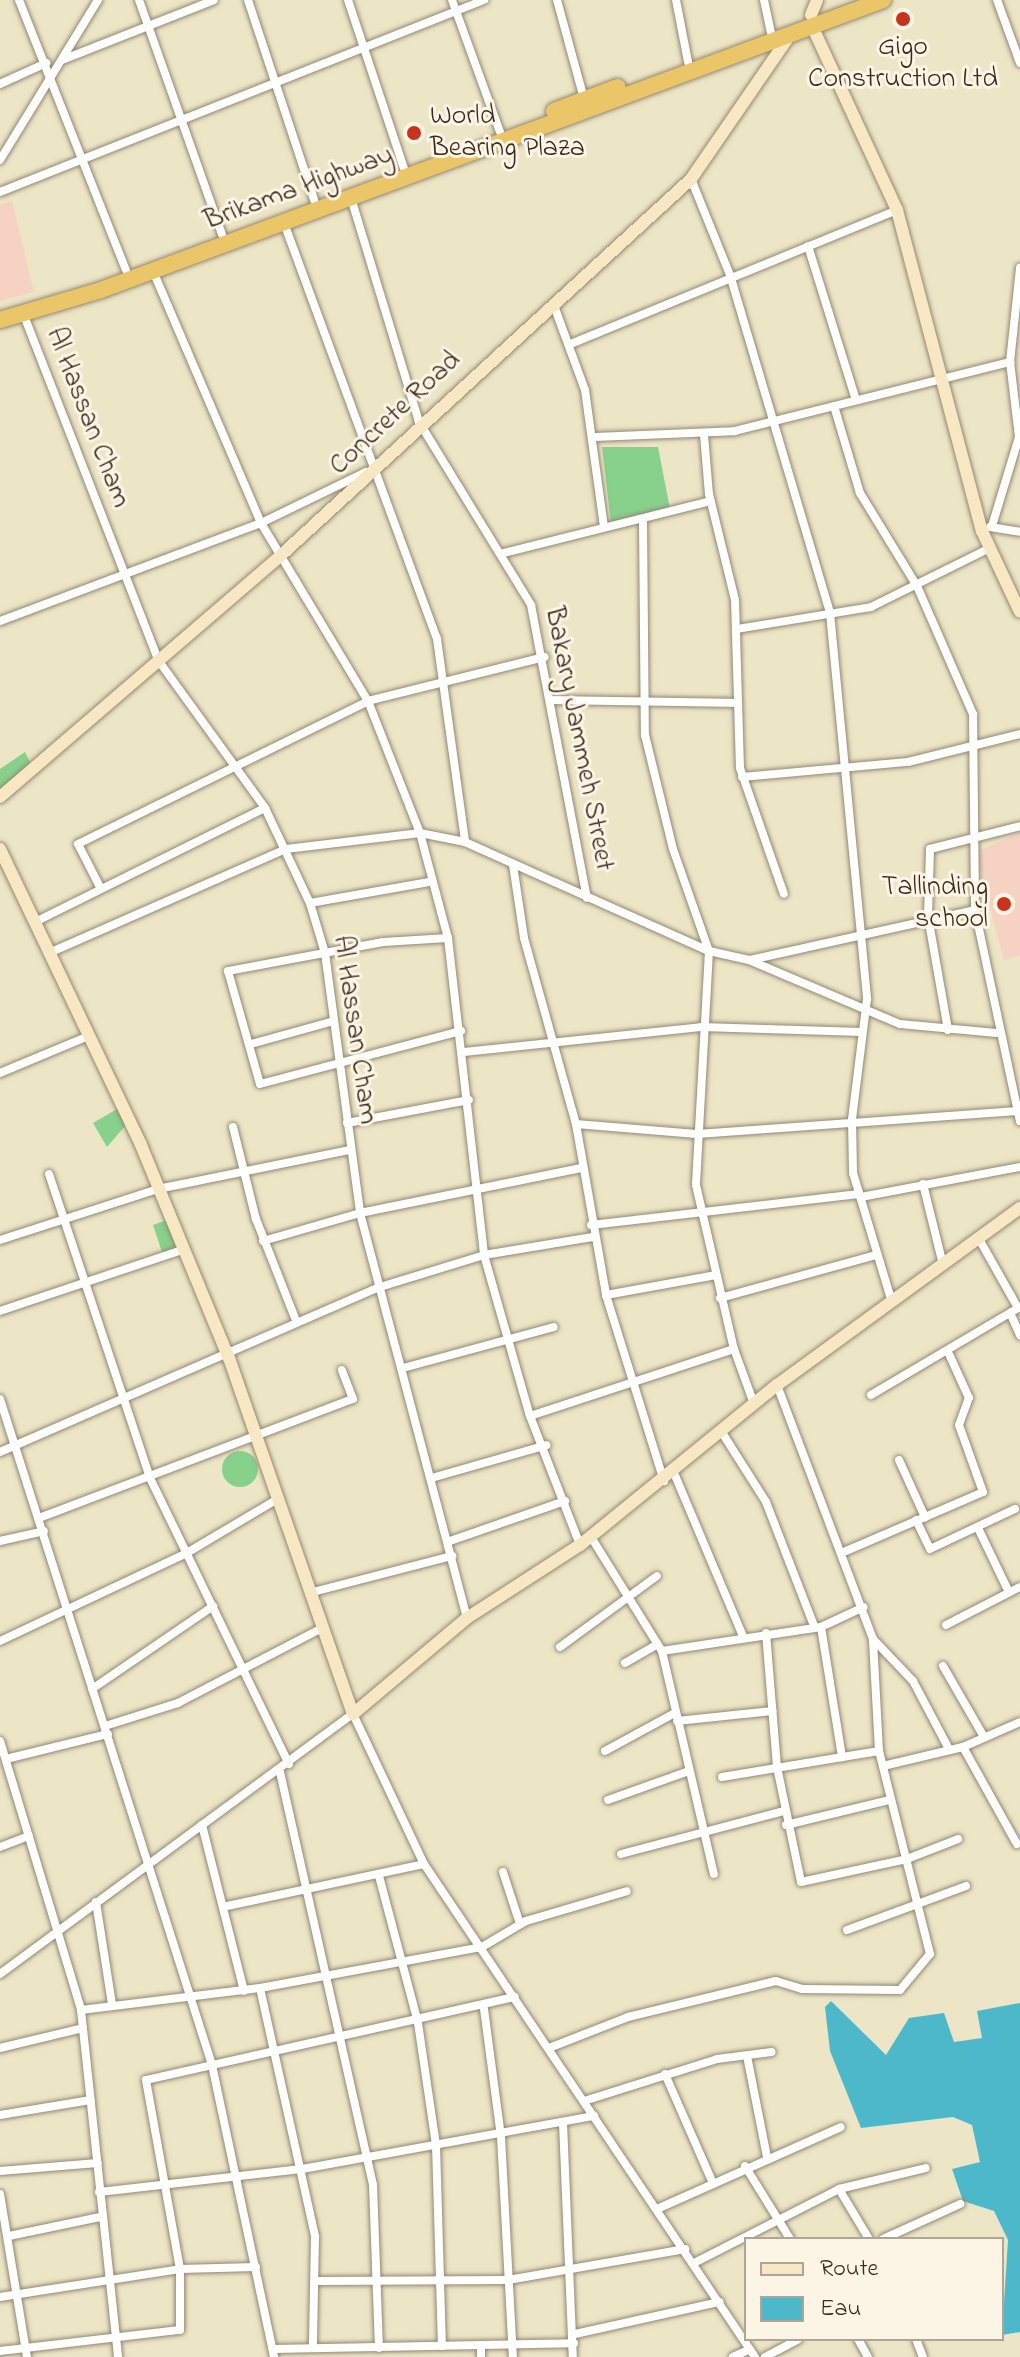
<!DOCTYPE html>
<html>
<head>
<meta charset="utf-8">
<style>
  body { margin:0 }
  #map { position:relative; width:1020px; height:2357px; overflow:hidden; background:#ece5c6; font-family:"Indie Flower",sans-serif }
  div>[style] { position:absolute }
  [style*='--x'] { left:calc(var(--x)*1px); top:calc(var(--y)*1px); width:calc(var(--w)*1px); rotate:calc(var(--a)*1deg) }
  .built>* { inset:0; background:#f6d2c3 }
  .green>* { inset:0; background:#87d18d }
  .round { border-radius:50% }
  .water>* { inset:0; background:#4db8c9 }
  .roads { filter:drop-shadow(0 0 2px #948872) drop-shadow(0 0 2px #948872) }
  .street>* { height:8px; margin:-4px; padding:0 4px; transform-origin:4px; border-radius:4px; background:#fff }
  .secondary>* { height:12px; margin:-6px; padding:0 6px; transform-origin:6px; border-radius:6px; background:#f7e8c3 }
  .highway>* { height:16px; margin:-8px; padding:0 8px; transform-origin:8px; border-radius:8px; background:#ebc669 }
  .dots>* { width:22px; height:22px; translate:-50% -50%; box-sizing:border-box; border:4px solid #fcf5e5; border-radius:50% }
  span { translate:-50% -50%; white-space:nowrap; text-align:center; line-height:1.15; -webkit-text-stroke:6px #fcf5e5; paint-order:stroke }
  .poi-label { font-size:28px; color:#3b2a1e }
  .left { translate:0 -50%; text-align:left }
  .right { translate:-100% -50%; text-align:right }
  .street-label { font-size:28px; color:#3b2a1e }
  .legend { position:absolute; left:744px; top:2237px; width:260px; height:104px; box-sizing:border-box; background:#fcf5e5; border:2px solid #afa495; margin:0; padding:10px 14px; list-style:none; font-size:24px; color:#3b2a1e }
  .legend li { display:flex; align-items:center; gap:16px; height:40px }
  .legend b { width:40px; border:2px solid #afa495 }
</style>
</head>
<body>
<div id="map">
  <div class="built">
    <i style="clip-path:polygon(12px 201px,34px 292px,0 301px,0 204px)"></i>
    <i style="clip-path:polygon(1020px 832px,1020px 955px,1004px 960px,975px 853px)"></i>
  </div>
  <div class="green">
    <i style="clip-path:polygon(602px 447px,658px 447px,670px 509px,611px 523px)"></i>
    <i style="clip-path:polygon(25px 752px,33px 768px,0 797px,0 769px)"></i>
    <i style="clip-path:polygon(117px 1109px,126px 1125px,107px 1147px,93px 1123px)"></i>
    <i style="clip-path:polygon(167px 1220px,176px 1248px,162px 1252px,153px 1225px)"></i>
    <i class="round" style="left:222px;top:1451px;width:36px;height:36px"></i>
  </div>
  <div class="water">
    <i style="clip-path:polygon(831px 2001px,886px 2055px,909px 2018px,944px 2013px,954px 2042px,982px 2038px,977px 2011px,1020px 2003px,1020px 2332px,1002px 2335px,1008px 2240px,994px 2211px,963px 2201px,952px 2169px,980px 2162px,972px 2125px,953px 2117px,861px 2128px,830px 2051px,825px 2007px)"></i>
  </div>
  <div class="roads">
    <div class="street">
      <i style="--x:19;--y:0;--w:290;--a:68.4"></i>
      <i style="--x:139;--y:0;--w:249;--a:70.5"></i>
      <i style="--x:248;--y:0;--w:211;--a:71.7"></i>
      <i style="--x:348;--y:0;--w:177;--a:71.6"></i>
      <i style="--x:452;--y:0;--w:140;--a:70"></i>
      <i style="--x:557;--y:0;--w:103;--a:74.7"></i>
      <i style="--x:676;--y:0;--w:63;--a:79"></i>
      <i style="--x:764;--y:0;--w:33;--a:78"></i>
      <i style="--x:997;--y:0;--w:67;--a:69.9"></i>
      <i style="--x:62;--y:60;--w:163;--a:-21.5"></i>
      <i style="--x:0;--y:84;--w:51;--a:-24.5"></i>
      <i style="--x:0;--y:160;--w:188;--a:-58.5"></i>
      <i style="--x:691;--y:179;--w:104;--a:67.9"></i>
      <i style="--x:730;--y:275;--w:352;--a:73.5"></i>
      <i style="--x:830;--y:613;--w:388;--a:84.5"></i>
      <i style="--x:867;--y:999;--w:122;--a:97.1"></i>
      <i style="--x:852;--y:1120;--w:53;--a:88.9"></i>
      <i style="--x:853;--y:1173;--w:135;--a:73.2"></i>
      <i style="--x:0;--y:192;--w:521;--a:-21.64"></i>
      <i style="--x:351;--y:198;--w:234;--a:73.1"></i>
      <i style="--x:419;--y:422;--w:215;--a:58.5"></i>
      <i style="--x:531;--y:605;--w:298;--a:79.2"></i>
      <i style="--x:284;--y:223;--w:443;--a:69.8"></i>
      <i style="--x:437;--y:639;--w:205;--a:82.1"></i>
      <i style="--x:808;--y:246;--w:161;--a:72.7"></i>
      <i style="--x:153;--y:271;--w:274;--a:66.8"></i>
      <i style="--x:261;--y:523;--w:208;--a:59"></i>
      <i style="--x:368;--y:701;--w:142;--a:68.5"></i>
      <i style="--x:420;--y:833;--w:109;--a:75.1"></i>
      <i style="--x:448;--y:938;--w:319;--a:83.5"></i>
      <i style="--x:484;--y:1255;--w:167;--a:74.1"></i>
      <i style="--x:530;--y:1416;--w:138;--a:68.8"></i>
      <i style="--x:553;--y:303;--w:93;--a:69.8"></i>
      <i style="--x:585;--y:390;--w:138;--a:82.1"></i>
      <i style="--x:23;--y:313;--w:372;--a:68.7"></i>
      <i style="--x:158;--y:660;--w:183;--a:54.1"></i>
      <i style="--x:265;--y:808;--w:105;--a:64.7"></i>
      <i style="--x:310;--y:903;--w:52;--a:73.3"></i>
      <i style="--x:325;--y:953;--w:262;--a:82.3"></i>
      <i style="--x:360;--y:1213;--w:419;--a:75.2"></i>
      <i style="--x:573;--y:343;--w:350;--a:-22.3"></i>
      <i style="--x:834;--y:406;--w:91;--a:73.4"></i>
      <i style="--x:860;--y:493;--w:109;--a:58.5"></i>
      <i style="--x:917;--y:586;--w:140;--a:66.4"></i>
      <i style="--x:973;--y:714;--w:196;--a:89.4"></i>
      <i style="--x:975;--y:910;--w:216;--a:78"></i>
      <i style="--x:704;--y:435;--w:59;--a:85.2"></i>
      <i style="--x:709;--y:494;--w:109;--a:76.2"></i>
      <i style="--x:735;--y:600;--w:168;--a:88.3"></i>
      <i style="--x:740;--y:768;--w:133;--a:70.8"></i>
      <i style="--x:593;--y:437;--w:142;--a:-2.4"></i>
      <i style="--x:735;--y:431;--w:284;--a:-14.1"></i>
      <i style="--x:643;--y:519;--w:216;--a:89.5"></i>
      <i style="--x:645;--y:735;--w:117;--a:76.2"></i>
      <i style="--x:673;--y:849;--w:108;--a:70.6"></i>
      <i style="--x:709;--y:951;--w:234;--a:93.2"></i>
      <i style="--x:696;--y:1185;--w:168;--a:77"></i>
      <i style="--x:734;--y:1349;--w:59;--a:70"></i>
      <i style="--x:992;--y:526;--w:93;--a:-73.1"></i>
      <i style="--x:1019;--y:437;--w:76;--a:-96.8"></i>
      <i style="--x:1010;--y:362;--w:95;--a:-83.9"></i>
      <i style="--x:990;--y:527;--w:30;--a:9"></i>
      <i style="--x:504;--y:553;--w:213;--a:-14.1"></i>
      <i style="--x:0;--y:621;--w:279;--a:-20.6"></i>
      <i style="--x:261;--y:523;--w:117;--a:-25.9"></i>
      <i style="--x:737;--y:629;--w:136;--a:-9.3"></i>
      <i style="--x:871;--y:607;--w:131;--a:-26.4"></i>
      <i style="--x:554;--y:700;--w:184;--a:0.9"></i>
      <i style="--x:742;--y:777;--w:167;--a:-5.2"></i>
      <i style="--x:908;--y:762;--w:115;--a:-14"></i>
      <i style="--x:513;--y:865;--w:74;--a:81.4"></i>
      <i style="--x:524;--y:938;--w:193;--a:74.4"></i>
      <i style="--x:576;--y:1124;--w:174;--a:80"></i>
      <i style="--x:606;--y:1295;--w:195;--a:72.7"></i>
      <i style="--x:100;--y:887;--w:48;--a:-117.1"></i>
      <i style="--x:78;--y:844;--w:323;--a:-26.2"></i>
      <i style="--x:368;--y:701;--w:182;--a:-14"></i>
      <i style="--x:310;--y:903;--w:121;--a:-10"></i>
      <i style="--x:37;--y:921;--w:254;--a:-26.4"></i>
      <i style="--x:448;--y:938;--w:65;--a:176.5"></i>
      <i style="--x:383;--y:942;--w:158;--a:169.4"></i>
      <i style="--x:228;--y:971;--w:117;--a:74.2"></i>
      <i style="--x:260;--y:1084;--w:208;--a:-14.8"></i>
      <i style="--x:49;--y:953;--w:259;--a:-23.7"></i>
      <i style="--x:286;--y:849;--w:135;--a:-6.8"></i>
      <i style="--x:420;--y:833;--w:46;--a:11.3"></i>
      <i style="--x:465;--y:842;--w:267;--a:24.1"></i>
      <i style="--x:709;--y:951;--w:41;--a:12.7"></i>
      <i style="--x:749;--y:960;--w:164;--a:23"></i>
      <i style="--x:900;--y:1024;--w:97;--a:5.3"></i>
      <i style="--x:750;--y:960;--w:230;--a:-12.5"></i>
      <i style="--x:948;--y:1030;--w:115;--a:-100"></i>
      <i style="--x:928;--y:917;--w:68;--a:-88.3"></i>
      <i style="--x:930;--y:849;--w:93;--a:-14.3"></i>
      <i style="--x:251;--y:1044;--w:86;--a:-15.5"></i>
      <i style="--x:464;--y:1052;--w:238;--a:-6"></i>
      <i style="--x:701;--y:1027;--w:161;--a:1.8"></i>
      <i style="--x:0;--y:1073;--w:93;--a:-22.7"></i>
      <i style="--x:347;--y:1123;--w:124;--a:-10.7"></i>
      <i style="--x:576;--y:1124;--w:121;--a:4.7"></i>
      <i style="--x:697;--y:1134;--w:321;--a:-4.1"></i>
      <i style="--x:233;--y:1127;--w:95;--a:76"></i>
      <i style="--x:256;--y:1219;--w:106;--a:68.5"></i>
      <i style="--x:49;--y:1174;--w:320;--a:71.6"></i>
      <i style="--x:150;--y:1478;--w:318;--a:64.1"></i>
      <i style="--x:923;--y:1184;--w:83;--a:76.1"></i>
      <i style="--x:861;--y:1197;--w:162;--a:-10.7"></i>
      <i style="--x:591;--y:1225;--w:270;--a:-6.6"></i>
      <i style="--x:979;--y:1239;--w:79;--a:60.5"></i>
      <i style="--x:0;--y:1240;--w:166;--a:-17.9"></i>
      <i style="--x:158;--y:1189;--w:196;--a:-11.5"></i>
      <i style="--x:263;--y:1241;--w:101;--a:-16.1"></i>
      <i style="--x:360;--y:1213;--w:227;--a:-11.5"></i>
      <i style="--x:606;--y:1295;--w:112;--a:-10.3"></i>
      <i style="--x:720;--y:1298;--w:162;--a:-15.4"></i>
      <i style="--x:0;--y:1311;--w:192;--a:-18.5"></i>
      <i style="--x:1012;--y:1317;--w:20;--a:66"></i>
      <i style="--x:403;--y:1368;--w:156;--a:-15.2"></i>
      <i style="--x:871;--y:1395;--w:173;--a:-30.6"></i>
      <i style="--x:0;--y:1399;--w:699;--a:72.34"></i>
      <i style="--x:212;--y:2065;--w:299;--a:78"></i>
      <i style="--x:530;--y:1416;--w:215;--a:-18.2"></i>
      <i style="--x:721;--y:1431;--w:84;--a:57.6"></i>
      <i style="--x:766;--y:1502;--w:133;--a:68.8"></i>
      <i style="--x:0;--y:1452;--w:414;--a:-23.5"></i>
      <i style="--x:380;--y:1287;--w:109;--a:-17.1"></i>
      <i style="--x:484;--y:1255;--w:110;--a:-9.4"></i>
      <i style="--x:899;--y:1460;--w:63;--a:65.5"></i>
      <i style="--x:674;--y:1473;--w:177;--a:67.1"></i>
      <i style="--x:435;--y:1477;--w:116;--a:-15.9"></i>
      <i style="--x:39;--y:1518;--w:336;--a:-20.8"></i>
      <i style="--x:353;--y:1399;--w:31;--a:-111"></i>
      <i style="--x:916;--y:1520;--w:32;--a:64"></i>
      <i style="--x:930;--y:1549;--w:94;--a:-25.2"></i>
      <i style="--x:978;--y:1528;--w:71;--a:64.2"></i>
      <i style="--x:591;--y:1537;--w:134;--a:58.1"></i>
      <i style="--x:662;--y:1651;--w:229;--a:76.9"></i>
      <i style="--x:0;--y:1541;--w:45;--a:-12.8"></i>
      <i style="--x:450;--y:1541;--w:122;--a:-19.2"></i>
      <i style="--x:846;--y:1551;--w:149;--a:-23.3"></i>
      <i style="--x:983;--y:1492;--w:71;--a:-109.7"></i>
      <i style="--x:959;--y:1425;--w:29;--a:-70"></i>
      <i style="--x:969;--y:1398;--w:48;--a:-114.4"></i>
      <i style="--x:309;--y:1593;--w:148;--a:-14.5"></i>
      <i style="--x:946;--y:1625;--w:83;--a:-27.2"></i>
      <i style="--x:821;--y:1627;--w:132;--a:80.8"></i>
      <i style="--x:766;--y:1633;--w:134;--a:85.3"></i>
      <i style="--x:777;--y:1767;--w:117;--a:78.2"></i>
      <i style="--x:801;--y:1882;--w:108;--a:-12.2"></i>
      <i style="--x:907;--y:1859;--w:55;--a:-21.4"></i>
      <i style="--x:873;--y:1639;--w:58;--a:46.4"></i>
      <i style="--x:913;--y:1681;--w:77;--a:62.1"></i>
      <i style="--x:0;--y:1641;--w:204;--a:-25.2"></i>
      <i style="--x:185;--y:1554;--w:106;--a:-30.7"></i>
      <i style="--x:560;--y:1647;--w:120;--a:-36.2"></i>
      <i style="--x:662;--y:1651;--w:161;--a:-8.6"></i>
      <i style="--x:821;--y:1627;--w:47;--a:-24.9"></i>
      <i style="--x:625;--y:1663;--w:34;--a:-30"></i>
      <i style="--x:943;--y:1666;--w:82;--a:60"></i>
      <i style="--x:92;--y:1689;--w:147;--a:-34.4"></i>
      <i style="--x:677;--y:1721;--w:96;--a:-6"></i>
      <i style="--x:105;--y:1726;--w:77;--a:-17.5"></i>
      <i style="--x:178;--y:1703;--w:162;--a:-27.5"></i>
      <i style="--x:0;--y:1741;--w:281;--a:73.2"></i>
      <i style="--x:81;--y:2010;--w:349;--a:83.9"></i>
      <i style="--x:963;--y:1747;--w:111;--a:60.9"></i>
      <i style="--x:605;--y:1751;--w:80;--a:-28.5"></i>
      <i style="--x:6;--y:1759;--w:105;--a:-13.8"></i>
      <i style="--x:883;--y:1766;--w:82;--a:-13.4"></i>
      <i style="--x:963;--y:1747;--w:62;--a:-23.7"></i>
      <i style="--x:280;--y:1772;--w:423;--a:77.3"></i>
      <i style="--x:373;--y:2185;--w:163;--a:87.9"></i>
      <i style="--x:722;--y:1777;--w:159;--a:-9.4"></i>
      <i style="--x:608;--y:1800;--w:83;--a:-19.7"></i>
      <i style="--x:202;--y:1825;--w:171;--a:75.8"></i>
      <i style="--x:786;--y:1825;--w:106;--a:-13.6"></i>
      <i style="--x:0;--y:1847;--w:31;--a:-21"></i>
      <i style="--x:621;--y:1854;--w:169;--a:-14.8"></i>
      <i style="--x:503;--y:1872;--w:55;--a:71.9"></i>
      <i style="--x:379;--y:1876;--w:152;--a:75.1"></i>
      <i style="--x:418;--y:2023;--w:123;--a:81.6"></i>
      <i style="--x:436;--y:2145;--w:201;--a:88.3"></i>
      <i style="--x:96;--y:1902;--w:103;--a:81.1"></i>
      <i style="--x:227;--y:1906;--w:201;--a:-12"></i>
      <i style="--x:847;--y:1930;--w:127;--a:-20.3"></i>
      <i style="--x:0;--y:1974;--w:438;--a:-36.4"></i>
      <i style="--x:353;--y:1714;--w:166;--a:64.7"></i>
      <i style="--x:424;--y:1864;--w:594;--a:56.12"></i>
      <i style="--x:260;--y:1988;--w:255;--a:77.5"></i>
      <i style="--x:315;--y:2237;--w:109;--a:91.1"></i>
      <i style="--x:484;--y:2009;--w:129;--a:82.4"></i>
      <i style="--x:501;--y:2137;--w:220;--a:86.9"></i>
      <i style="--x:81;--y:2010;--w:180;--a:-7"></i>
      <i style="--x:260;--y:1988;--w:226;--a:-10.5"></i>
      <i style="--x:482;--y:1947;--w:51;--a:-30.6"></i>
      <i style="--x:526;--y:1921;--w:105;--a:-16.5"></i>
      <i style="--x:0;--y:2048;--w:85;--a:-13.5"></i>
      <i style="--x:549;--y:2048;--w:85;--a:-21.4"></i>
      <i style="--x:628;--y:2017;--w:152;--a:-13.7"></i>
      <i style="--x:776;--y:1981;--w:27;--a:17"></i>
      <i style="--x:802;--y:1989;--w:98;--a:0.6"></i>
      <i style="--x:900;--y:1990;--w:47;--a:-50.2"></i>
      <i style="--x:930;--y:1954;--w:209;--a:-104.1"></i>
      <i style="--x:879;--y:1751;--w:112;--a:-93.1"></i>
      <i style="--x:873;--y:1639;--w:272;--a:-110.7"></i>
      <i style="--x:747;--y:2056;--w:103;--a:78.8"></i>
      <i style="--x:665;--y:2074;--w:115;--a:66.3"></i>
      <i style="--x:584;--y:2101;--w:139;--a:-17.5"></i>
      <i style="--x:717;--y:2059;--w:55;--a:-7.3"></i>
      <i style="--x:0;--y:2115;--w:92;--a:-9.4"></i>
      <i style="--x:563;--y:2123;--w:234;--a:87.6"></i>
      <i style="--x:745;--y:2166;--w:86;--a:58.3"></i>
      <i style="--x:0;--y:2171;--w:98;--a:-4.7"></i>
      <i style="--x:839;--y:2189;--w:58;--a:59"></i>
      <i style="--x:99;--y:2192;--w:204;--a:-6.5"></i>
      <i style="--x:302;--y:2169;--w:297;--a:-10.3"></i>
      <i style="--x:0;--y:2194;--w:165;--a:80.6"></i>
      <i style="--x:657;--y:2209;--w:201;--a:-24"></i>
      <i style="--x:9;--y:2236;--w:93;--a:-11.8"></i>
      <i style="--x:883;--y:2239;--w:85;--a:-24.4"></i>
      <i style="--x:694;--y:2263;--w:163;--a:-27"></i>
      <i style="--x:839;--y:2189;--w:89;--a:-13.6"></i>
      <i style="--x:317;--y:2281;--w:191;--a:-0.3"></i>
      <i style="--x:508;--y:2280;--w:180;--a:-9.9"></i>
      <i style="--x:0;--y:2297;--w:182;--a:-8.8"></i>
      <i style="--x:180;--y:2269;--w:192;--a:-100.2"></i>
      <i style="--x:146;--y:2080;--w:378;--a:-12.7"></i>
      <i style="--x:575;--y:2334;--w:148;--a:-12.5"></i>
      <i style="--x:858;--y:2339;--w:21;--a:61"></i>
      <i style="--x:916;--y:2339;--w:19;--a:69"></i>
      <i style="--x:273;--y:2349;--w:301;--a:-1.1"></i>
      <i style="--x:0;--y:2351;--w:181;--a:-6.7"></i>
      <i style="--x:180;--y:2330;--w:61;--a:-90"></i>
      <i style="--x:180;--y:2269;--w:76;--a:-1.5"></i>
      <i style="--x:481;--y:2357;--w:12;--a:-90"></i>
      <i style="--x:733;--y:2357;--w:17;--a:-25"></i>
      <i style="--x:765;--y:2357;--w:38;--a:-28"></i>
    </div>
    <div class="secondary">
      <i style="--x:811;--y:15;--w:16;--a:-68"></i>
      <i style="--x:812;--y:26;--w:203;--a:65.2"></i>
      <i style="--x:897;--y:210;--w:332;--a:75.2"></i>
      <i style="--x:982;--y:531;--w:89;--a:64.9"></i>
      <i style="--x:0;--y:797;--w:367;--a:-40.7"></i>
      <i style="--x:278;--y:558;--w:561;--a:-42.54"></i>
      <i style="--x:691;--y:179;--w:175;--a:-55.5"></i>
      <i style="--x:0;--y:849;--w:328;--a:64.5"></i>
      <i style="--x:141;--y:1145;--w:230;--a:67.6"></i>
      <i style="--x:229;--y:1358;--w:377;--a:70.8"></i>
      <i style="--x:353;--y:1714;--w:149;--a:-40.1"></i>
      <i style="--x:467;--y:1618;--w:135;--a:-32.9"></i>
      <i style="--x:580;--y:1545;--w:254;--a:-39.1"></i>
      <i style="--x:777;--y:1385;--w:301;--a:-36.1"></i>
    </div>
    <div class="highway">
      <i style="--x:554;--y:111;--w:68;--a:-20.6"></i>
      <i style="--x:0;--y:320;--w:105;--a:-16.5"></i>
      <i style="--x:101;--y:290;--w:834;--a:-20.35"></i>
    </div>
  </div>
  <div class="dots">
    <i style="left:903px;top:19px;background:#c8321e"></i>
    <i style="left:414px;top:133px;background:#c8321e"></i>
    <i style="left:1004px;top:904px;background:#c8321e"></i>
  </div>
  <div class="poi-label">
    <span style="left:903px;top:64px">Gigo<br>Construction Ltd</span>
    <span class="left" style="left:430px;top:133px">World<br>Bearing Plaza</span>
    <span class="right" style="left:988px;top:904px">Tallinding<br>school</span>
  </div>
  <div class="street-label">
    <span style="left:299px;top:189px;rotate:-20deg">Brikama Highway</span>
    <span style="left:396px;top:414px;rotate:-43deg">Concrete Road</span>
    <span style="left:87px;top:418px;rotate:69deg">Al Hassan Cham</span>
    <span style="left:578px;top:739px;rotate:79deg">Bakary Jammeh Street</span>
    <span style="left:354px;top:1030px;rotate:82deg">Al Hassan Cham</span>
  </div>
  <ul class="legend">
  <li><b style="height:10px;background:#f7e8c3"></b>Route</li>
  <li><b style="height:22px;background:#4db8c9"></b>Eau</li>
  </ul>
</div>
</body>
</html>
